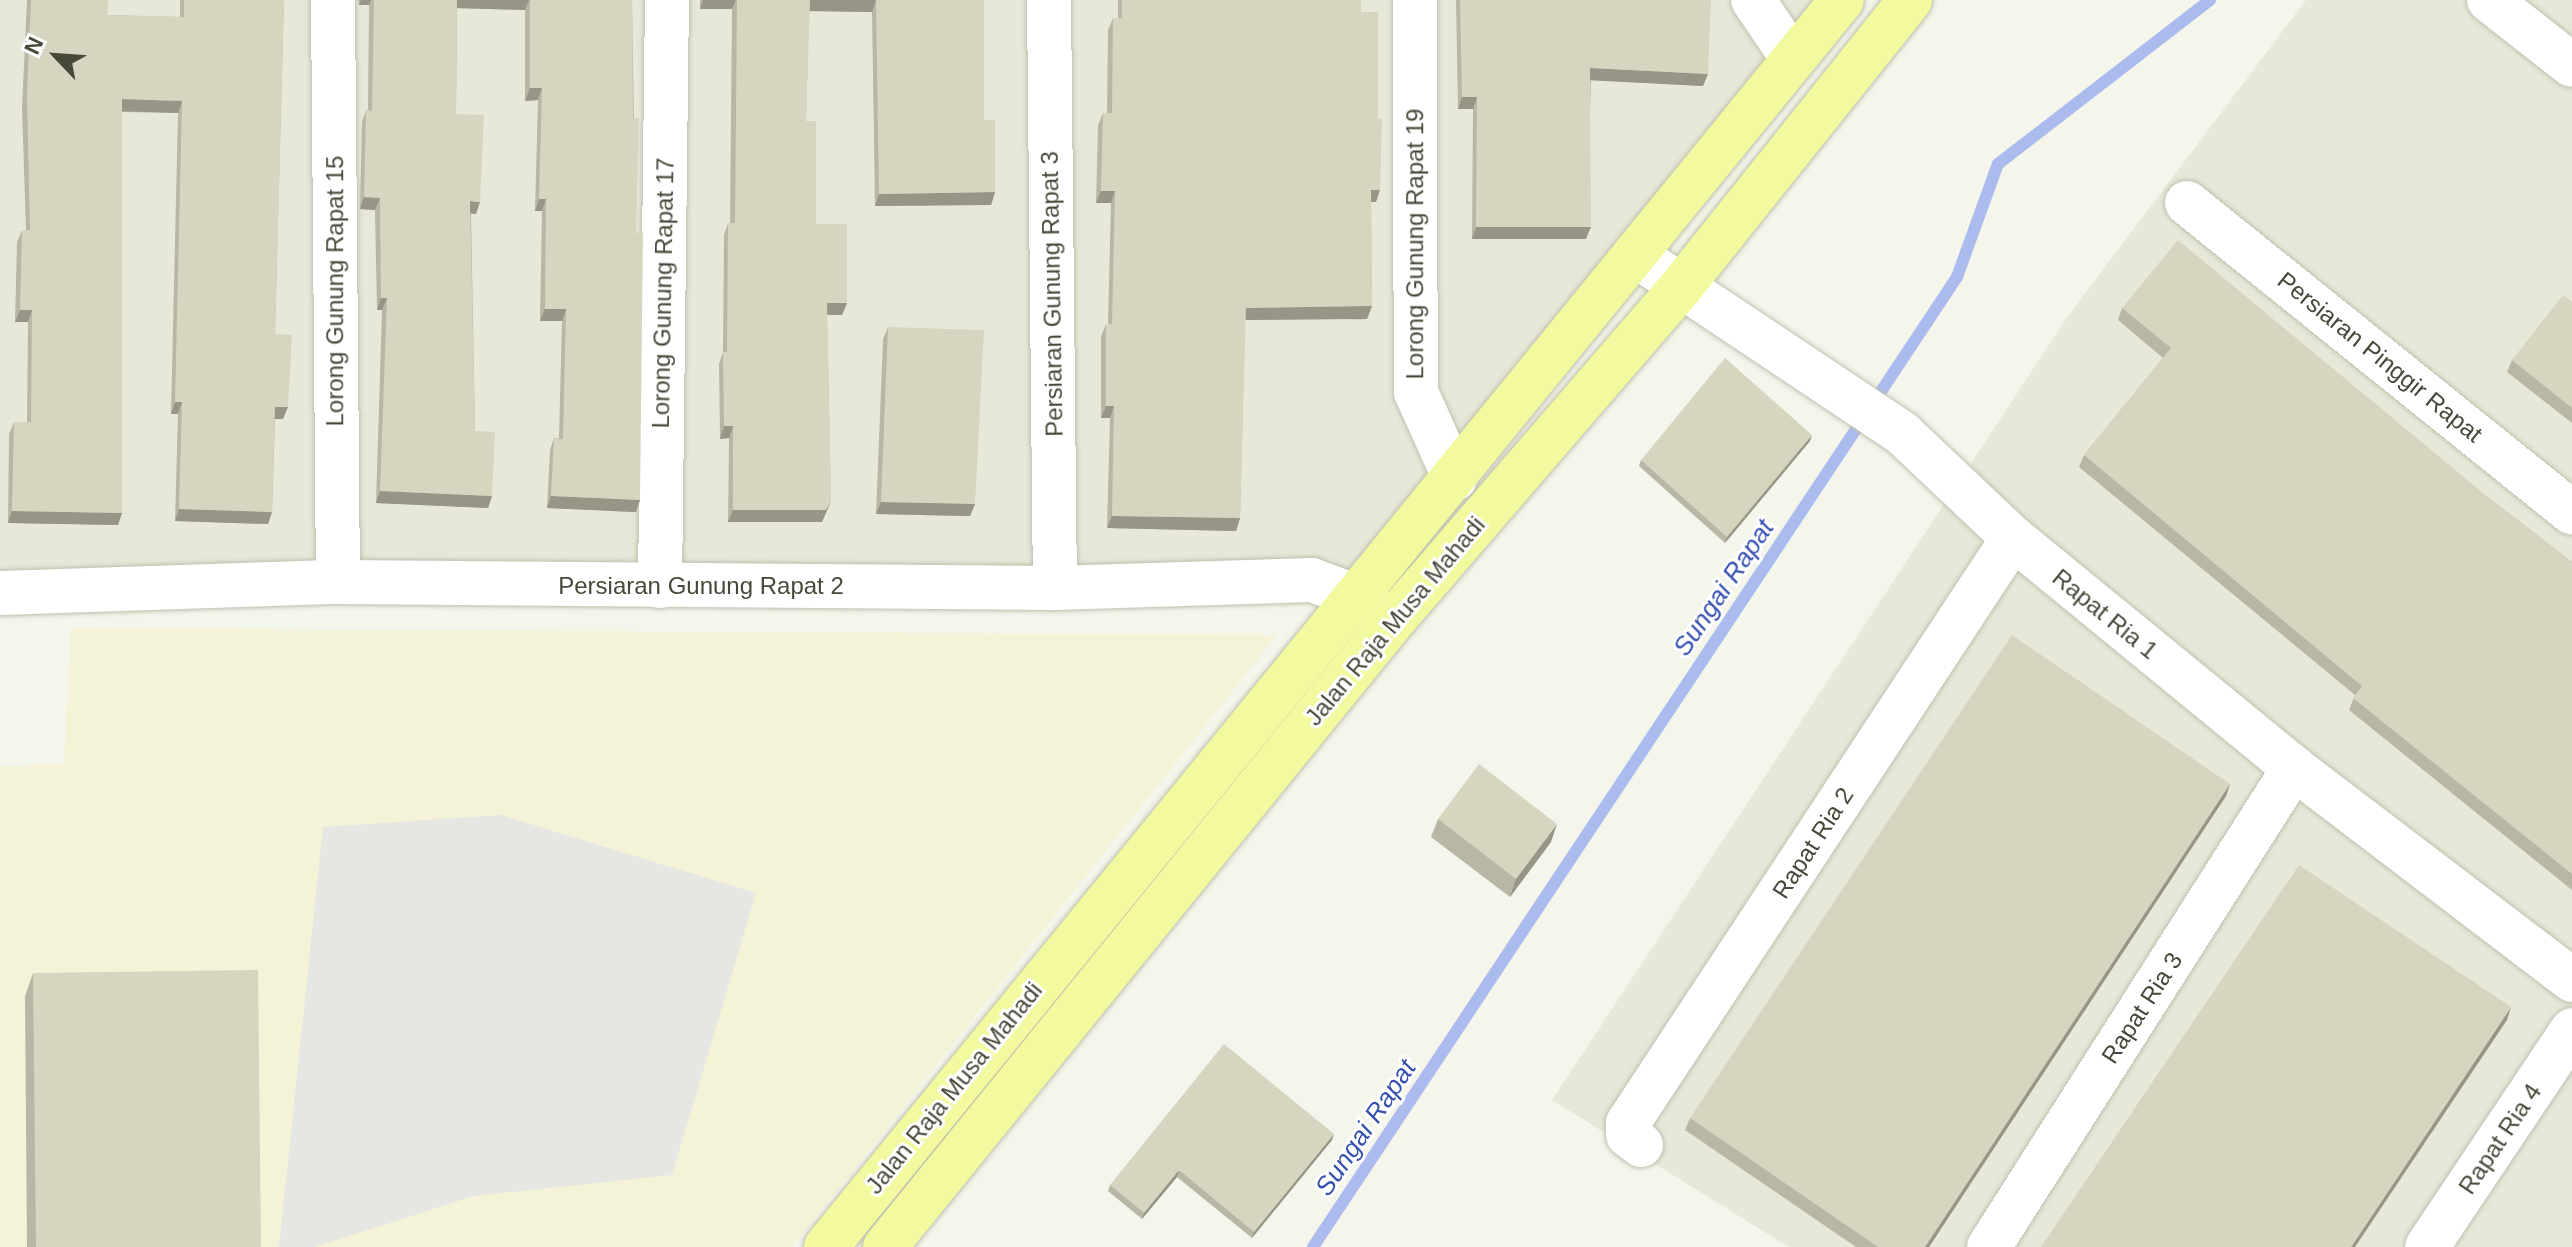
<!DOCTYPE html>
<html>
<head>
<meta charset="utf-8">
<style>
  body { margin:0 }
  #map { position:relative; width:2572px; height:1247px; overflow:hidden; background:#f4f5eb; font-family:Arial,sans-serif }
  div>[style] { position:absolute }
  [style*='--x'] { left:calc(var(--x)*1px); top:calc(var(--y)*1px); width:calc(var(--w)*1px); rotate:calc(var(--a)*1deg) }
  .residential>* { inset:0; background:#e8e8d9 }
  .commercial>* { inset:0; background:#f5f3d7 }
  .parking>* { inset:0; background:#e6e6e2 }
  .stream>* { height:12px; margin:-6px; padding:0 6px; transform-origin:6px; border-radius:6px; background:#abbbee }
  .roads { filter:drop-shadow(0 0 2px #bfc0ad) drop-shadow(0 0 2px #bfc0ad) }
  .minor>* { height:44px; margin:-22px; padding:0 22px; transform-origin:22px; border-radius:22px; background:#fff }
  .major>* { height:44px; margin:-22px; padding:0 22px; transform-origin:22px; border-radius:22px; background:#f3f99f }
  .wall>* { inset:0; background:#b8b7a5 }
  .shaded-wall>* { inset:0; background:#969586 }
  .building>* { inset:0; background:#d6d5c0 }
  span { translate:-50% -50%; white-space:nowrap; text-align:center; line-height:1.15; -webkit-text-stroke:6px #fff; paint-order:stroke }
  .street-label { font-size:24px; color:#484839 }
  .water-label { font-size:26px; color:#3651b0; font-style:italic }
  .north { position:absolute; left:16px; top:16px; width:80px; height:80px; -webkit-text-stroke:6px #fff; paint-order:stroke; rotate:295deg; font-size:22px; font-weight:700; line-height:32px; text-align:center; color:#484839 }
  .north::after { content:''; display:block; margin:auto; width:28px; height:36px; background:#484839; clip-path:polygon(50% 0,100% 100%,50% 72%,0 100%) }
</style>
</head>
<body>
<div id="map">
  <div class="residential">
    <i style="clip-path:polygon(0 0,1817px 0,1453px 456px,1334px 588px,0 584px)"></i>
    <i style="clip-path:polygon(2306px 0,2572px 0,2572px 1247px,1789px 1247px,1552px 1100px,2066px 319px)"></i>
  </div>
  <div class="commercial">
    <i style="clip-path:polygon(71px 628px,1277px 635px,792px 1247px,0 1247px,0 766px,64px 764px)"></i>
  </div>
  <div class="parking">
    <i style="clip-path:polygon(501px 815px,756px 893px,672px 1175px,474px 1196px,315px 1247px,279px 1247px,323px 827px)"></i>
  </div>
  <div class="stream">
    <i style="--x:1313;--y:1247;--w:1164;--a:-56.42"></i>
    <i style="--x:1957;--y:277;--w:120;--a:-70.1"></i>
    <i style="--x:1998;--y:164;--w:268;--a:-37.7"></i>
  </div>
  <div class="roads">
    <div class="minor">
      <i style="--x:333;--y:0;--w:582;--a:89.51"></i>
      <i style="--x:1049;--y:0;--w:588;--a:89.42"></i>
      <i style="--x:1415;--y:0;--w:392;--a:89.9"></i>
      <i style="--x:1416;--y:392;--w:95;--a:65.9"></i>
      <i style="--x:1753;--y:0;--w:71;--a:55.9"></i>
      <i style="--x:2489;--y:0;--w:105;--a:38.1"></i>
      <i style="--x:2187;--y:203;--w:494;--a:38.8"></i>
      <i style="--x:1635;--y:255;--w:322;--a:33.7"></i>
      <i style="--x:1903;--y:434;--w:151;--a:43.4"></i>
      <i style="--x:2013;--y:538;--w:363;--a:39.3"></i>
      <i style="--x:2294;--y:768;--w:350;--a:37.3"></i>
      <i style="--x:660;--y:586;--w:586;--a:-89.32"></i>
      <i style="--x:0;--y:593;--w:338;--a:-1.9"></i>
      <i style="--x:338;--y:582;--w:717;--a:0.48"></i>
      <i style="--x:1055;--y:588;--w:257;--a:-1.8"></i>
      <i style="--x:1312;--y:580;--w:46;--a:20.4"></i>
      <i style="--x:1355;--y:596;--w:38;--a:37"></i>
      <i style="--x:1641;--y:1145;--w:16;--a:-142"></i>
      <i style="--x:1628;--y:1135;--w:12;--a:-90"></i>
      <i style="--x:1628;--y:1123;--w:700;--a:-56.65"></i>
      <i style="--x:1989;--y:1247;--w:568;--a:-57.51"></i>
      <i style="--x:2427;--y:1247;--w:261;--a:-56.2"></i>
    </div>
    <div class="major">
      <i style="--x:826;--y:1247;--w:1608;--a:-50.83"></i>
      <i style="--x:885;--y:1247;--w:803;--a:-50.96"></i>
      <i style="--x:1391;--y:623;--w:444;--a:-49.2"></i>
      <i style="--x:1681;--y:287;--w:367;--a:-51.4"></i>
    </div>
  </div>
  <div class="wall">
    <i style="clip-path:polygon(27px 0,108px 0,107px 15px,180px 17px,180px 0,308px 0,284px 0,275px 334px,283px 419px,275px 419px,272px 512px,268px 524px,175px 521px,178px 414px,171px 414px,178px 113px,122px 112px,122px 513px,118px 525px,8px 523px,9px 434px,14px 422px,27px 422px,28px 322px,15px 322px,17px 242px,22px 230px,26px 230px,22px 108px)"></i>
    <i style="clip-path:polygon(358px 0,632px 0,640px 500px,636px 512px,547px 508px,550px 450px,554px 438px,559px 438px,562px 321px,540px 321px,542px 211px,535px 211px,538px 100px,525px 101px,525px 10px,457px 8px,456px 114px,476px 214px,471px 213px,475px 431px,492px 496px,488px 508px,376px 503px,382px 310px,377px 310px,375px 210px,360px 209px,362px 122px,366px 110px,368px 110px,369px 5px,359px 5px)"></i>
    <i style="clip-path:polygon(700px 0,984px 0,984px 120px,995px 192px,991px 205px,875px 206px,872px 12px,809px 11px,806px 121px,816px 224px,847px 303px,842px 315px,827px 315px,831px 501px,822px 522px,728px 522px,729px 438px,720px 439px,719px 364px,723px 352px,724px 235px,728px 223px,730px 223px,732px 9px,700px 9px)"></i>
    <i style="clip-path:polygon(1118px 0,1361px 0,1361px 12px,1376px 202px,1371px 202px,1372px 306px,1367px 319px,1245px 320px,1240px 518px,1236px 531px,1107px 528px,1110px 418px,1101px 418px,1101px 337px,1106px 324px,1108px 324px,1111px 203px,1096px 203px,1098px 125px,1103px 113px,1107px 113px,1108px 30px,1113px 18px,1118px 18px)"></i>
    <i style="clip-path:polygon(1456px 0,1711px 0,1703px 86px,1591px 80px,1586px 239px,1472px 239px,1473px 109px,1458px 109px)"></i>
    <i style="clip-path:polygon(2572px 302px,2572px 423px,2507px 372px,2512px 360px)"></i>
    <i style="clip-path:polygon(2122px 308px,2489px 498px,2572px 562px,2572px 890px,2349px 710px,2355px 695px,2079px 467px,2084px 455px,2163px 358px,2118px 320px)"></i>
    <i style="clip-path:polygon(888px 327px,975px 504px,970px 516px,876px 514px,883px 339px)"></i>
    <i style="clip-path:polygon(1810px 441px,1725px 543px,1639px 466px,1641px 460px)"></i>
    <i style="clip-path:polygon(2230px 784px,2226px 796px,1929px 1247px,1856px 1247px,1685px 1130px,1690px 1118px)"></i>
    <i style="clip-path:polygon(1438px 819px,1551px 842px,1510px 897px,1431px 837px)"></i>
    <i style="clip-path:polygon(33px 973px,261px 1247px,27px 1247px,25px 996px)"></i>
    <i style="clip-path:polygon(1332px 1140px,1252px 1238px,1177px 1177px,1142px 1219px,1108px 1191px,1110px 1185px)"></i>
  </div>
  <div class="shaded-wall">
    <i style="clip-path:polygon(361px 0,371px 0,369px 5px,359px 5px)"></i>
    <i style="clip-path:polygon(456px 0,529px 0,525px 10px,453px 8px)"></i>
    <i style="clip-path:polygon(703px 0,736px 0,732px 9px,700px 9px)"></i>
    <i style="clip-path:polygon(809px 0,876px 0,872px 12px,805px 11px)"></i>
    <i style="clip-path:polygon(1590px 68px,1708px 74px,1703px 86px,1586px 80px)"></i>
    <i style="clip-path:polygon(530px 88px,542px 88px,538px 100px,525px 101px)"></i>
    <i style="clip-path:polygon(1462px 97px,1477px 97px,1473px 109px,1458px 109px)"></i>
    <i style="clip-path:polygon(122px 99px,182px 101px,178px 113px,117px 111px)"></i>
    <i style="clip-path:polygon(1371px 190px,1380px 190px,1376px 202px,1367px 202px)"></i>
    <i style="clip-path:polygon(1101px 191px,1115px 191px,1111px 203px,1096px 203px)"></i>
    <i style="clip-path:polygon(995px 192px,991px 205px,875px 206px,879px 194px)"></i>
    <i style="clip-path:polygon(364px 197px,380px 198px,375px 210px,360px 209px)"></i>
    <i style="clip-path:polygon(539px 199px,546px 199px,542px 211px,535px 211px)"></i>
    <i style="clip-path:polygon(470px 201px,480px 202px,476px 214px,466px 213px)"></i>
    <i style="clip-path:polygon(1476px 227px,1591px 227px,1586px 239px,1472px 239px)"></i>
    <i style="clip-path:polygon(381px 298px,387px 298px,382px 310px,377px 310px)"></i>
    <i style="clip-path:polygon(827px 303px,847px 303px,842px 315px,823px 315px)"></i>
    <i style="clip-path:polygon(1372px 306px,1367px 319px,1241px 320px,1246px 308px)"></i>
    <i style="clip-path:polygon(545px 309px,566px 309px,562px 321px,540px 321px)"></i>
    <i style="clip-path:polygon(20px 310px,32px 310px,28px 322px,15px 322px)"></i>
    <i style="clip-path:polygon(175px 402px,182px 402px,178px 414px,171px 414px)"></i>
    <i style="clip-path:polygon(1106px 406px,1114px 406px,1110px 418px,1101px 418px)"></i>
    <i style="clip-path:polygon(275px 407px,288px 407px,283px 419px,271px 419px)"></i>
    <i style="clip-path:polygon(724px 426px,733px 426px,729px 438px,720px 439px)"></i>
    <i style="clip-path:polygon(1812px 435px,1810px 441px,1725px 543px,1727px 537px)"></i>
    <i style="clip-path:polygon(380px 491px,492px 496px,488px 508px,376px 503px)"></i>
    <i style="clip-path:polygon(551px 496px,640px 500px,636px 512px,547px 508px)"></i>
    <i style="clip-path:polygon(831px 501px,822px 522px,728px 522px,733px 510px)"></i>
    <i style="clip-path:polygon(881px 502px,975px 504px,970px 516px,876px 514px)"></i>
    <i style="clip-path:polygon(179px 509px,272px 512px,268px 524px,175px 521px)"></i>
    <i style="clip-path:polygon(12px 511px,122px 513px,118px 525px,8px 523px)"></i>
    <i style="clip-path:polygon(1112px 516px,1240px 518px,1236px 531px,1107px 528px)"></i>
    <i style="clip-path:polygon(2230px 784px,2226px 796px,1929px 1247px,1925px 1247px)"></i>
    <i style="clip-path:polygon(1557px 824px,1551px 842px,1510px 897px,1516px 879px)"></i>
    <i style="clip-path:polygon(2511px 1007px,2507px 1020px,2355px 1247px,2351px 1247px)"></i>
    <i style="clip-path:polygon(1334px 1134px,1332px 1140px,1252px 1238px,1254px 1232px)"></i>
    <i style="clip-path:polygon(1179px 1170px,1177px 1177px,1142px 1219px,1144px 1213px)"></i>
  </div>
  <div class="building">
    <i style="clip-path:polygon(31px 0,108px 0,107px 15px,184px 17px,184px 0,284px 0,275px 334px,292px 335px,288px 407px,275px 407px,272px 512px,179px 509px,182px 402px,175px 402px,182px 101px,122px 99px,122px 513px,12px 511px,14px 422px,31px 422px,32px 310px,20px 310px,22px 230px,30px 230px,27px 96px)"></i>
    <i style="clip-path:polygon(374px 0,457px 0,456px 114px,484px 115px,480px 202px,470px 201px,475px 431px,495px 432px,492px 496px,380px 491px,387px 298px,381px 298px,380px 198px,364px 197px,366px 110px,372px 111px)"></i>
    <i style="clip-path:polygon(530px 0,632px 0,633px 118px,639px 118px,636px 233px,643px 233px,640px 500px,551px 496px,554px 438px,563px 439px,566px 309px,545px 309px,546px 199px,539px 199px,542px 88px,530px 88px)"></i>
    <i style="clip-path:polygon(737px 0,810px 0,806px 121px,816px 121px,816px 224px,847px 224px,847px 303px,827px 303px,831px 501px,826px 510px,733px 510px,733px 426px,724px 426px,723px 352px,727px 352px,728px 223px,735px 223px)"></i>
    <i style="clip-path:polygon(876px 0,984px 0,984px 120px,995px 120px,995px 192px,879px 194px)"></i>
    <i style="clip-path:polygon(1122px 0,1361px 0,1361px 12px,1378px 12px,1378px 119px,1382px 119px,1380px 190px,1371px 190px,1372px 306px,1246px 308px,1240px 518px,1112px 516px,1114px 406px,1106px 406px,1106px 324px,1112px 324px,1115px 191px,1101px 191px,1103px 113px,1112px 113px,1113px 18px,1122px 18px)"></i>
    <i style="clip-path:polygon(1460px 0,1711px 0,1708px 74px,1590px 68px,1591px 227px,1476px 227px,1477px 97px,1462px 97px)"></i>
    <i style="clip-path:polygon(2178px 240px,2489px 498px,2572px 562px,2572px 874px,2353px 698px,2362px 686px,2084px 455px,2171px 348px,2122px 308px)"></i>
    <i style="clip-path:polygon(2563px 295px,2572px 302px,2572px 408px,2512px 360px)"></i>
    <i style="clip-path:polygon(888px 327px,984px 330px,975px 504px,881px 502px)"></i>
    <i style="clip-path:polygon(1725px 358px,1812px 435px,1727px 537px,1641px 460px)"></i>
    <i style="clip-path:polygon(2012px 635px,2230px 784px,1925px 1247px,1878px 1247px,1690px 1118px)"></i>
    <i style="clip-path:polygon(1479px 764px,1557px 824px,1516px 879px,1438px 819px)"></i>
    <i style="clip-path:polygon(2299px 865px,2511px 1007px,2351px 1247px,2041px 1247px)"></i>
    <i style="clip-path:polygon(258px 970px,261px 1247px,36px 1247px,33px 973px)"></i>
    <i style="clip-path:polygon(1224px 1044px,1334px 1134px,1254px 1232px,1179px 1170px,1144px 1213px,1110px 1185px)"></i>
  </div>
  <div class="street-label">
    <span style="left:1415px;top:244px;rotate:-90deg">Lorong Gunung Rapat 19</span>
    <span style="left:335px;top:291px;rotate:-90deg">Lorong Gunung Rapat 15</span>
    <span style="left:663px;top:293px;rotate:-89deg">Lorong Gunung Rapat 17</span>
    <span style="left:1052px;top:294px;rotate:-91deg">Persiaran Gunung Rapat 3</span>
    <span style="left:2380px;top:357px;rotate:39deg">Persiaran Pinggir Rapat</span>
    <span style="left:701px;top:586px">Persiaran Gunung Rapat 2</span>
    <span style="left:2105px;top:614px;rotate:39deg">Rapat Ria 1</span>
    <span style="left:1395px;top:621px;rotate:-50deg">Jalan Raja Musa Mahadi</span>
    <span style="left:1813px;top:843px;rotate:-57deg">Rapat Ria 2</span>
    <span style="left:2142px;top:1008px;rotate:-57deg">Rapat Ria 3</span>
    <span style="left:954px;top:1088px;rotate:-51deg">Jalan Raja Musa Mahadi</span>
    <span style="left:2500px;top:1139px;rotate:-56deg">Rapat Ria 4</span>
  </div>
  <div class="water-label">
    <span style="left:1724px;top:588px;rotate:-56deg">Sungai Rapat</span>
    <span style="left:1366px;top:1128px;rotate:-56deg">Sungai Rapat</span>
  </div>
  <div class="north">N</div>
</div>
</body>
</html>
